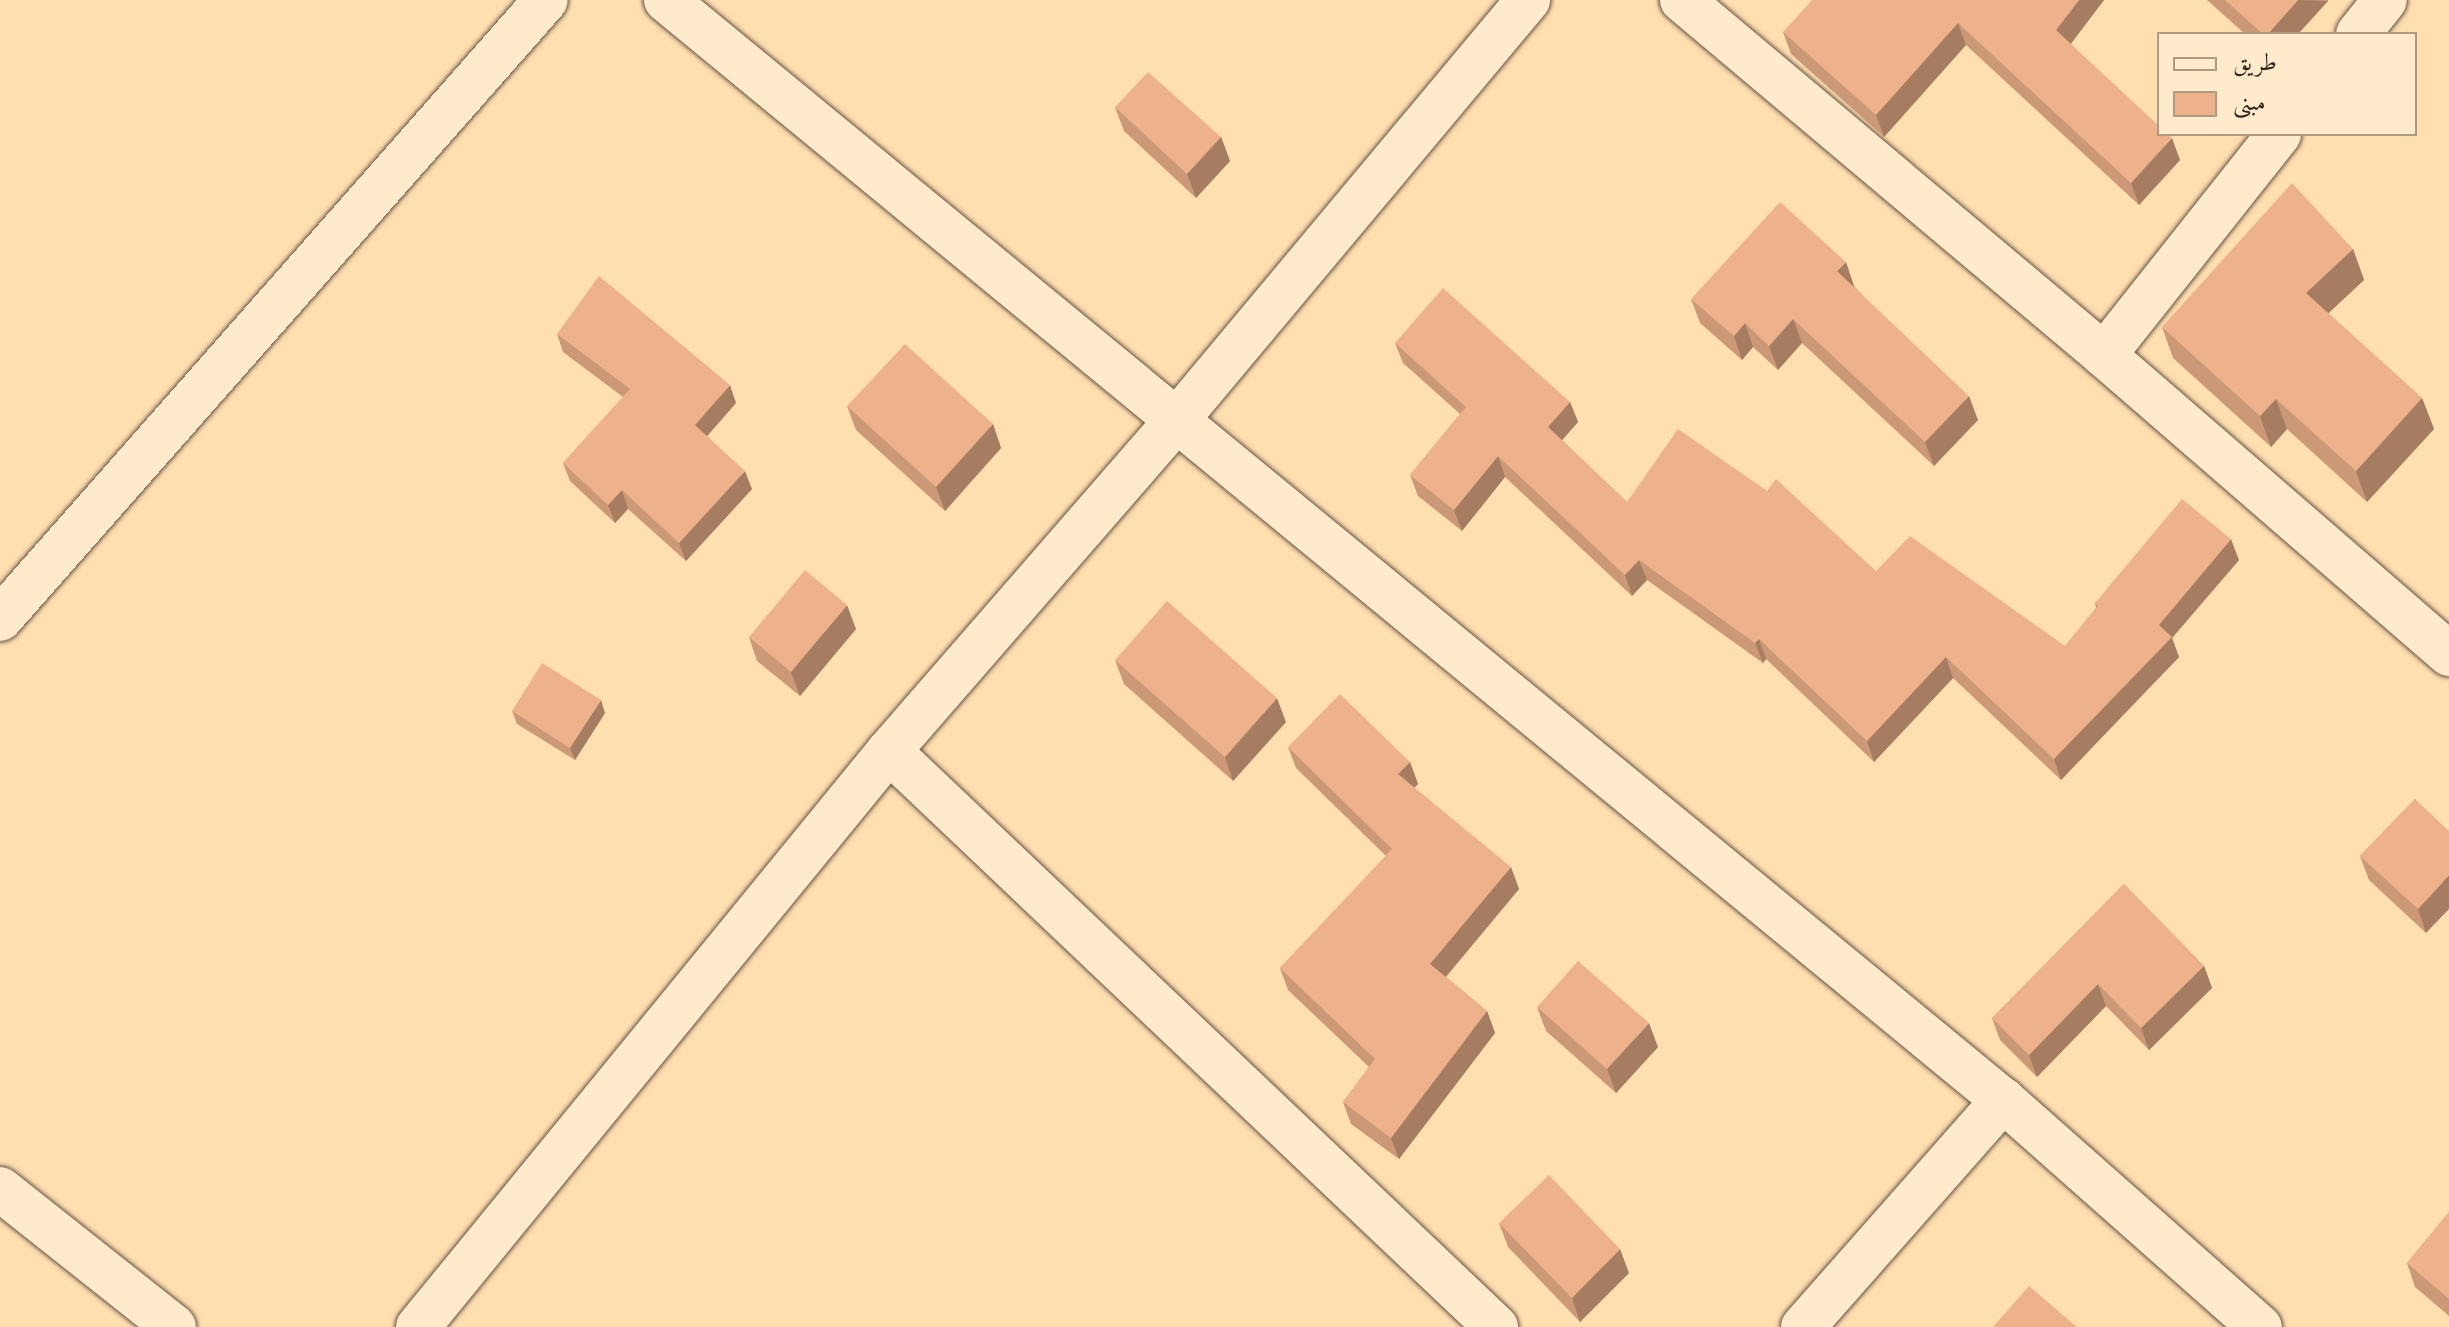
<!DOCTYPE html>
<html>
<head>
<meta charset="utf-8">
<style>
  body { margin:0 }
  #map { position:relative; width:2449px; height:1327px; overflow:hidden; background:#ffdeb0; font-family:Vollkorn,Amiri,serif }
  div>[style] { position:absolute }
  [style*='--x'] { left:calc(var(--x)*1px); top:calc(var(--y)*1px); width:calc(var(--w)*1px); rotate:calc(var(--a)*1deg) }
  .roads { filter:drop-shadow(0 0 2px #655342) drop-shadow(0 0 2px #655342) }
  .minor>* { height:44px; margin:-22px; padding:0 22px; transform-origin:22px; border-radius:22px; background:#ffeacc }
  .wall>* { inset:0; background:#cc9978 }
  .shaded-wall>* { inset:0; background:#a67d61 }
  .building>* { inset:0; background:#edb28b }
  span { translate:-50% -50%; white-space:nowrap; text-align:center; line-height:1.15; -webkit-text-stroke:8px #ffeacc; paint-order:stroke }
  .legend { position:absolute; left:2157px; top:32px; width:260px; height:104px; box-sizing:border-box; background:#ffeacc; border:2px solid #ad9b86; margin:0; padding:10px 14px; list-style:none; font-size:24px; color:#32251d }
  .legend li { display:flex; align-items:center; gap:16px; height:40px }
  .legend b { width:40px; border:2px solid #ad9b86 }
</style>
</head>
<body>
<div id="map">
  <div class="roads">
    <div class="minor">
      <i style="--x:666;--y:0;--w:1731;--a:39.45"></i>
      <i style="--x:2003;--y:1100;--w:343;--a:41.5"></i>
      <i style="--x:1682;--y:0;--w:551;--a:40.07"></i>
      <i style="--x:2104;--y:355;--w:457;--a:40.9"></i>
      <i style="--x:2358;--y:34;--w:43;--a:-51.5"></i>
      <i style="--x:2104;--y:355;--w:282;--a:-51.6"></i>
      <i style="--x:0;--y:619;--w:825;--a:-48.59"></i>
      <i style="--x:889;--y:751;--w:837;--a:43.5"></i>
      <i style="--x:0;--y:1189;--w:222;--a:38.4"></i>
      <i style="--x:418;--y:1327;--w:744;--a:-50.73"></i>
      <i style="--x:889;--y:751;--w:437;--a:-49"></i>
      <i style="--x:1176;--y:421;--w:549;--a:-50.1"></i>
      <i style="--x:1803;--y:1327;--w:303;--a:-48.6"></i>
    </div>
  </div>
  <div class="wall">
    <i style="clip-path:polygon(2104px 0,2070px 44px,2180px 160px,2139px 205px,1966px 45px,1884px 137px,1791px 54px,1783px 32px)"></i>
    <i style="clip-path:polygon(2207px 0,2328px 0,2328px 1px,2298px 34px,2245px 34px)"></i>
    <i style="clip-path:polygon(1115px 107px,1221px 137px,1230px 161px,1196px 198px,1124px 131px)"></i>
    <i style="clip-path:polygon(2353px 249px,2364px 280px,2328px 313px,2422px 398px,2434px 429px,2367px 502px,2287px 429px,2271px 447px,2173px 358px,2162px 327px)"></i>
    <i style="clip-path:polygon(1854px 286px,1978px 420px,1934px 466px,1802px 343px,1778px 370px,1753px 347px,1742px 360px,1700px 323px,1691px 299px)"></i>
    <i style="clip-path:polygon(557px 334px,736px 403px,707px 436px,752px 489px,686px 561px,628px 509px,615px 523px,570px 481px,563px 463px,623px 397px,563px 352px)"></i>
    <i style="clip-path:polygon(1395px 343px,1570px 402px,1578px 422px,1562px 440px,1627px 502px,1876px 571px,2065px 646px,2096px 608px,2095px 603px,2239px 560px,2172px 638px,2179px 657px,2061px 780px,1953px 678px,1874px 762px,1766px 659px,1763px 663px,1647px 580px,1632px 596px,1505px 477px,1462px 531px,1418px 496px,1410px 475px,1460px 414px,1403px 363px)"></i>
    <i style="clip-path:polygon(847px 406px,993px 424px,1001px 448px,945px 511px,856px 430px)"></i>
    <i style="clip-path:polygon(856px 629px,800px 696px,757px 661px,749px 637px)"></i>
    <i style="clip-path:polygon(1115px 660px,1286px 722px,1233px 781px,1124px 684px)"></i>
    <i style="clip-path:polygon(512px 711px,605px 713px,575px 760px,517px 724px)"></i>
    <i style="clip-path:polygon(1288px 747px,1410px 762px,1418px 784px,1414px 788px,1519px 889px,1446px 977px,1487px 1011px,1495px 1033px,1399px 1159px,1351px 1124px,1343px 1102px,1369px 1067px,1288px 990px,1280px 968px,1386px 856px,1296px 768px)"></i>
    <i style="clip-path:polygon(2415px 799px,2426px 933px,2369px 880px,2360px 856px)"></i>
    <i style="clip-path:polygon(2124px 884px,2204px 966px,2212px 988px,2149px 1050px,2106px 1006px,2037px 1077px,2000px 1040px,1992px 1018px)"></i>
    <i style="clip-path:polygon(1537px 1007px,1658px 1047px,1616px 1093px,1546px 1031px)"></i>
    <i style="clip-path:polygon(2449px 1212px,2449px 1316px,2415px 1287px,2407px 1263px)"></i>
    <i style="clip-path:polygon(1499px 1223px,1629px 1273px,1580px 1322px,1508px 1247px)"></i>
  </div>
  <div class="shaded-wall">
    <i style="clip-path:polygon(2079px 0,2104px 0,2064px 53px,2056px 30px)"></i>
    <i style="clip-path:polygon(2298px 0,2328px 1px,2298px 34px,2268px 34px)"></i>
    <i style="clip-path:polygon(1958px 23px,1966px 45px,1884px 137px,1876px 115px)"></i>
    <i style="clip-path:polygon(1221px 137px,1230px 161px,1196px 198px,1187px 174px)"></i>
    <i style="clip-path:polygon(2172px 138px,2180px 160px,2139px 205px,2131px 183px)"></i>
    <i style="clip-path:polygon(2353px 249px,2364px 280px,2317px 324px,2306px 293px)"></i>
    <i style="clip-path:polygon(1846px 262px,1854px 286px,1846px 295px,1837px 271px)"></i>
    <i style="clip-path:polygon(1793px 319px,1802px 343px,1778px 370px,1769px 346px)"></i>
    <i style="clip-path:polygon(1745px 323px,1753px 347px,1742px 360px,1734px 336px)"></i>
    <i style="clip-path:polygon(730px 385px,736px 403px,701px 443px,695px 425px)"></i>
    <i style="clip-path:polygon(1969px 396px,1978px 420px,1934px 466px,1925px 442px)"></i>
    <i style="clip-path:polygon(2422px 398px,2434px 429px,2367px 502px,2356px 471px)"></i>
    <i style="clip-path:polygon(2276px 399px,2287px 429px,2271px 447px,2260px 416px)"></i>
    <i style="clip-path:polygon(1570px 402px,1578px 422px,1556px 447px,1548px 427px)"></i>
    <i style="clip-path:polygon(993px 424px,1001px 448px,945px 511px,936px 487px)"></i>
    <i style="clip-path:polygon(1498px 456px,1505px 477px,1462px 531px,1454px 510px)"></i>
    <i style="clip-path:polygon(745px 471px,752px 489px,686px 561px,679px 543px)"></i>
    <i style="clip-path:polygon(622px 490px,628px 509px,615px 523px,608px 505px)"></i>
    <i style="clip-path:polygon(2231px 539px,2239px 560px,2172px 638px,2179px 657px,2061px 780px,2054px 759px,2159px 625px)"></i>
    <i style="clip-path:polygon(1639px 560px,1647px 580px,1632px 596px,1625px 575px)"></i>
    <i style="clip-path:polygon(847px 605px,856px 629px,800px 696px,791px 672px)"></i>
    <i style="clip-path:polygon(1759px 639px,1766px 659px,1763px 663px,1755px 643px)"></i>
    <i style="clip-path:polygon(1946px 657px,1953px 678px,1874px 762px,1867px 741px)"></i>
    <i style="clip-path:polygon(1277px 698px,1286px 722px,1233px 781px,1225px 757px)"></i>
    <i style="clip-path:polygon(601px 700px,605px 713px,575px 760px,570px 748px)"></i>
    <i style="clip-path:polygon(1410px 762px,1418px 784px,1406px 796px,1398px 774px)"></i>
    <i style="clip-path:polygon(1511px 867px,1519px 889px,1438px 986px,1430px 964px)"></i>
    <i style="clip-path:polygon(2449px 875px,2449px 909px,2426px 933px,2418px 909px)"></i>
    <i style="clip-path:polygon(2204px 966px,2212px 988px,2149px 1050px,2141px 1028px)"></i>
    <i style="clip-path:polygon(2098px 984px,2106px 1006px,2037px 1077px,2029px 1055px)"></i>
    <i style="clip-path:polygon(1487px 1011px,1495px 1033px,1399px 1159px,1391px 1138px)"></i>
    <i style="clip-path:polygon(1649px 1023px,1658px 1047px,1616px 1093px,1607px 1069px)"></i>
    <i style="clip-path:polygon(1620px 1249px,1629px 1273px,1580px 1322px,1572px 1298px)"></i>
  </div>
  <div class="building">
    <i style="clip-path:polygon(1812px 0,2079px 0,2056px 30px,2159px 126px,2159px 134px,2167px 134px,2172px 138px,2131px 183px,1958px 23px,1876px 115px,1783px 32px)"></i>
    <i style="clip-path:polygon(2225px 0,2298px 0,2268px 34px,2263px 34px)"></i>
    <i style="clip-path:polygon(1148px 72px,1221px 137px,1187px 174px,1115px 107px)"></i>
    <i style="clip-path:polygon(2292px 183px,2353px 249px,2306px 293px,2422px 398px,2356px 471px,2276px 399px,2260px 416px,2162px 327px)"></i>
    <i style="clip-path:polygon(1780px 202px,1846px 262px,1837px 271px,1969px 396px,1925px 442px,1793px 319px,1769px 346px,1745px 323px,1734px 336px,1691px 299px)"></i>
    <i style="clip-path:polygon(599px 276px,730px 385px,695px 425px,745px 471px,679px 543px,622px 490px,608px 505px,563px 463px,630px 389px,557px 334px)"></i>
    <i style="clip-path:polygon(1443px 288px,1570px 402px,1548px 427px,1627px 502px,1678px 429px,1767px 491px,1776px 479px,1876px 571px,1910px 536px,2065px 646px,2098px 606px,2095px 603px,2182px 499px,2231px 539px,2159px 625px,2172px 637px,2054px 759px,1946px 657px,1867px 741px,1759px 639px,1755px 643px,1639px 560px,1625px 575px,1498px 456px,1454px 510px,1410px 475px,1466px 407px,1395px 343px)"></i>
    <i style="clip-path:polygon(905px 344px,993px 424px,936px 487px,847px 406px)"></i>
    <i style="clip-path:polygon(805px 570px,847px 605px,791px 672px,749px 637px)"></i>
    <i style="clip-path:polygon(1167px 601px,1277px 698px,1225px 757px,1115px 660px)"></i>
    <i style="clip-path:polygon(542px 663px,601px 700px,570px 748px,512px 711px)"></i>
    <i style="clip-path:polygon(1340px 694px,1410px 762px,1398px 774px,1511px 867px,1430px 964px,1487px 1011px,1391px 1138px,1343px 1102px,1375px 1059px,1280px 968px,1392px 849px,1288px 747px)"></i>
    <i style="clip-path:polygon(2415px 799px,2449px 831px,2449px 875px,2418px 909px,2360px 856px)"></i>
    <i style="clip-path:polygon(2124px 884px,2204px 966px,2141px 1028px,2098px 984px,2029px 1055px,1992px 1018px)"></i>
    <i style="clip-path:polygon(1578px 961px,1649px 1023px,1607px 1069px,1537px 1007px)"></i>
    <i style="clip-path:polygon(1549px 1175px,1620px 1249px,1572px 1298px,1499px 1223px)"></i>
    <i style="clip-path:polygon(2449px 1212px,2449px 1299px,2407px 1263px)"></i>
    <i style="clip-path:polygon(2029px 1286px,2077px 1327px,1993px 1327px)"></i>
  </div>
  <ul class="legend">
  <li><b style="height:10px;background:#ffeacc"></b>طريق</li>
  <li><b style="height:22px;background:#edb28b"></b>مبنى</li>
  </ul>
</div>
</body>
</html>
